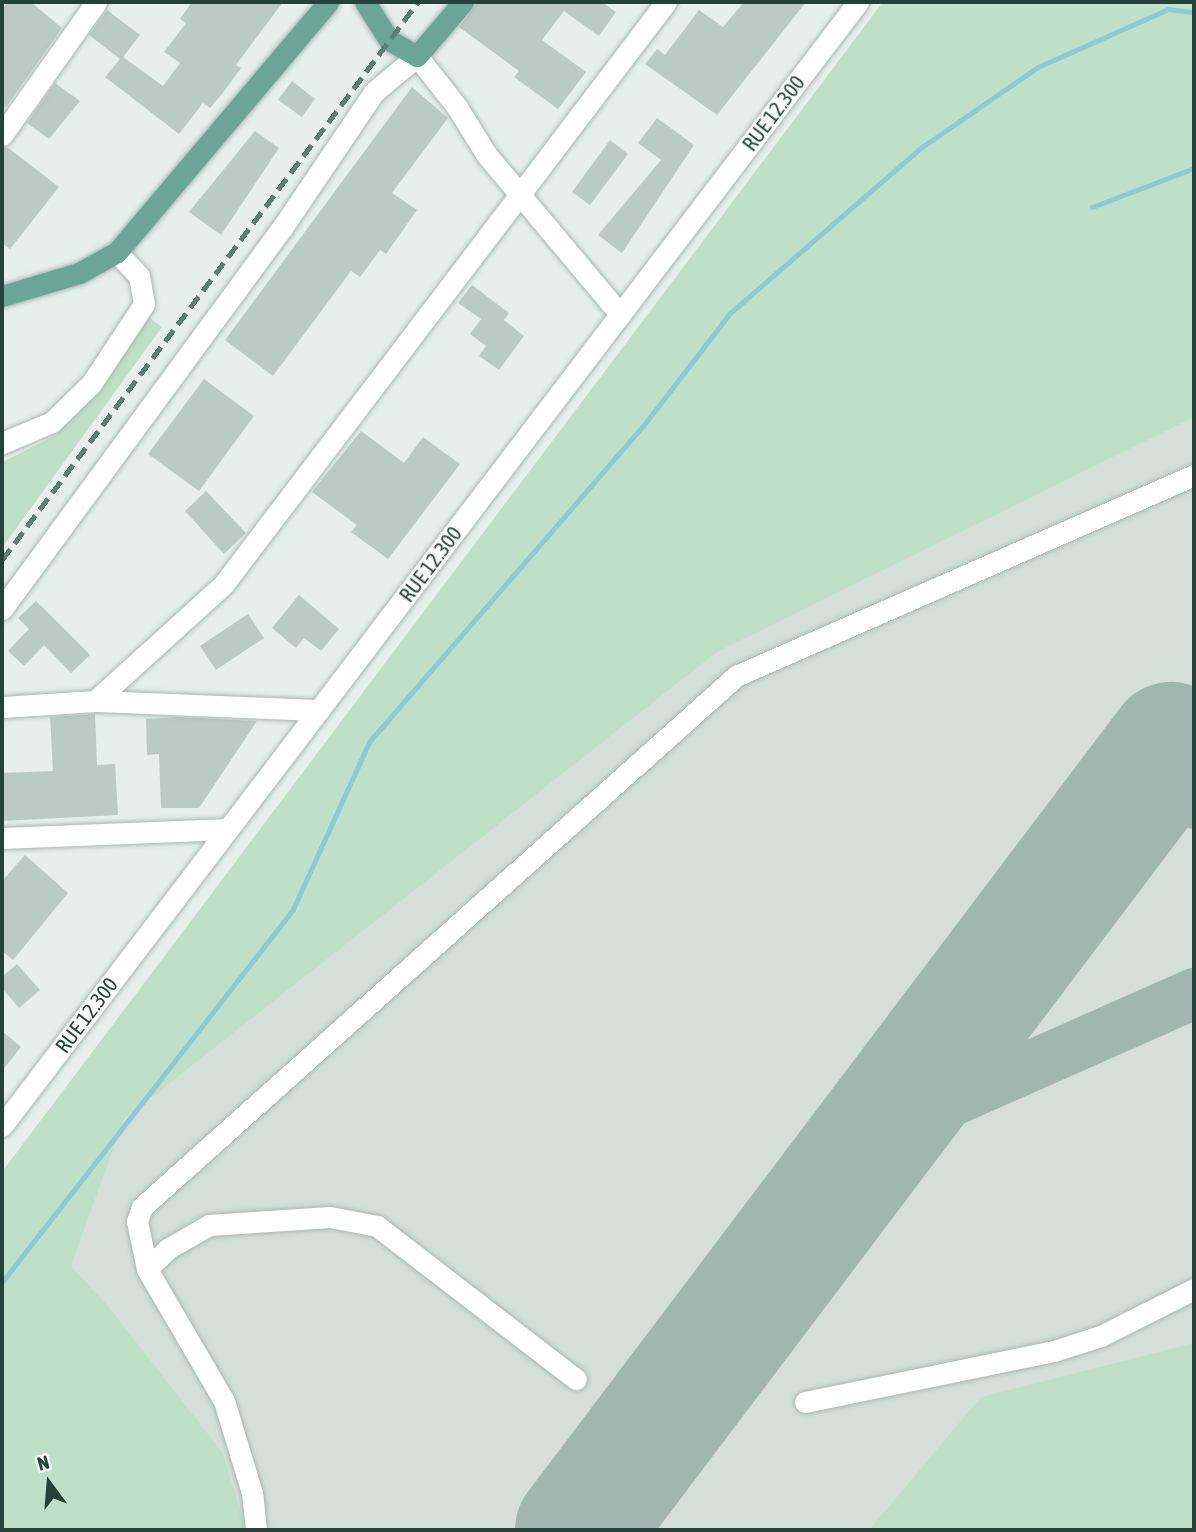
<!DOCTYPE html>
<html>
<head>
<meta charset="utf-8">
<style>
  body { margin:0 }
  #map { position:relative; width:1196px; height:1532px; overflow:hidden; background:#e6efeb; font-family:"Asap Condensed",sans-serif }
  div>[style] { position:absolute }
  [style*='--x'] { left:calc(var(--x)*1px); top:calc(var(--y)*1px); width:calc(var(--w)*1px); rotate:calc(var(--a)*1deg) }
  .built>* { inset:0; background:#d4dfda }
  .green>* { inset:0; background:#bfe0c8 }
  .stream>* { height:5px; margin:-2.5px; padding:0 2.5px; transform-origin:2.5px; border-radius:2.5px; background:#8ec9d4 }
  .taxiway>* { height:51px; margin:-25.5px; padding:0 25.5px; transform-origin:25.5px; border-radius:25.5px; background:#a2b6b0 }
  .runway>* { height:126px; margin:-63px; padding:0 63px; transform-origin:63px; border-radius:63px; background:#a2b6b0 }
  .building>* { inset:0; background:#bbcac4 }
  .roads { filter:drop-shadow(0 0 2px #a8b8b2) drop-shadow(0 0 2px #a8b8b2) }
  .minor>* { height:21px; margin:-10.5px; padding:0 10.5px; transform-origin:10.5px; border-radius:10.5px; background:#fff }
  .major>* { height:21px; margin:-10.5px; padding:0 10.5px; transform-origin:10.5px; border-radius:10.5px; background:#6aa596 }
  .rail>* { height:5px; margin-top:-2.5px; transform-origin:0; background:repeating-linear-gradient(90deg,#5f7d75 0 14px,transparent 0 21px) }
  span { translate:-50% -50%; white-space:nowrap; text-align:center; line-height:1.15; -webkit-text-stroke:5px #f7fbf9; paint-order:stroke }
  .street-label { font-size:21px; color:#24423a }
  .frame { position:absolute; inset:0; border:4px solid #24423a; pointer-events:none }
  .north { position:absolute; left:14px; top:1448px; width:70px; height:70px; -webkit-text-stroke:5px #f7fbf9; paint-order:stroke; rotate:344deg; font-size:19px; font-weight:700; line-height:28px; text-align:center; color:#24423a }
  .north::after { content:''; display:block; margin:auto; width:24px; height:32px; background:#24423a; clip-path:polygon(50% 0,100% 100%,50% 72%,0 100%) }
</style>
</head>
<body>
<div id="map">
  <div class="built">
    <i style="clip-path:polygon(883px 2px,1194px 2px,1194px 1530px,2px 1530px,2px 1172px)"></i>
  </div>
  <div class="green">
    <i style="clip-path:polygon(883px 2px,1194px 2px,1194px 417px,717px 652px,124px 1119px,71px 1266px,108px 1306px,222px 1452px,246px 1530px,2px 1530px,2px 1172px)"></i>
    <i style="clip-path:polygon(145px 315px,162px 327px,2px 548px,2px 462px,56px 435px,115px 363px)"></i>
    <i style="clip-path:polygon(1194px 1343px,1194px 1530px,869px 1530px,981px 1397px)"></i>
  </div>
  <div class="stream">
    <i style="--x:1092;--y:207;--w:109;--a:-20.9"></i>
    <i style="--x:2;--y:1282;--w:473;--a:-52"></i>
    <i style="--x:293;--y:909;--w:183;--a:-65.5"></i>
    <i style="--x:369;--y:742;--w:418;--a:-49.1"></i>
    <i style="--x:643;--y:426;--w:143;--a:-52.4"></i>
    <i style="--x:730;--y:313;--w:250;--a:-40.9"></i>
    <i style="--x:919;--y:149;--w:145;--a:-34.6"></i>
    <i style="--x:1038;--y:67;--w:142;--a:-24"></i>
    <i style="--x:1168;--y:9;--w:26;--a:7"></i>
  </div>
  <div class="taxiway">
    <i style="--x:1021;--y:944;--w:22;--a:-72"></i>
    <i style="--x:1028;--y:923;--w:34;--a:-85"></i>
    <i style="--x:1031;--y:889;--w:37;--a:-68"></i>
    <i style="--x:1045;--y:855;--w:37;--a:-52"></i>
    <i style="--x:1068;--y:826;--w:37;--a:-33"></i>
    <i style="--x:1099;--y:806;--w:34;--a:-17"></i>
    <i style="--x:1132;--y:796;--w:40;--a:-1.4"></i>
    <i style="--x:1172;--y:795;--w:23;--a:20"></i>
    <i style="--x:866;--y:1148;--w:57;--a:-32.9"></i>
    <i style="--x:914;--y:1117;--w:306;--a:-23.9"></i>
  </div>
  <div class="runway">
    <i style="--x:578;--y:1530;--w:984;--a:-52.93"></i>
  </div>
  <div class="building">
    <i style="clip-path:polygon(7px 2px,31px 2px,62px 28px,6px 107px,2px 104px,2px 9px)"></i>
    <i style="clip-path:polygon(192px 2px,283px 2px,236px 65px,241px 68px,222px 94px,210px 108px,203px 103px,179px 134px,105px 77px,120px 59px,89px 35px,107px 10px,140px 35px,123px 57px,163px 86px,180px 63px,164px 52px,186px 23px,180px 19px)"></i>
    <i style="clip-path:polygon(478px 2px,602px 2px,616px 12px,599px 36px,564px 11px,542px 40px,586px 72px,558px 109px,514px 77px,519px 71px,459px 27px)"></i>
    <i style="clip-path:polygon(744px 2px,806px 2px,717px 115px,645px 64px,657px 49px,665px 55px,699px 10px,723px 27px)"></i>
    <i style="clip-path:polygon(292px 81px,315px 99px,302px 117px,278px 100px)"></i>
    <i style="clip-path:polygon(55px 83px,80px 101px,49px 139px,27px 123px)"></i>
    <i style="clip-path:polygon(412px 87px,448px 118px,392px 193px,417px 210px,386px 254px,380px 250px,360px 277px,351px 271px,273px 376px,225px 340px)"></i>
    <i style="clip-path:polygon(657px 118px,694px 145px,622px 253px,598px 235px,661px 160px,638px 143px)"></i>
    <i style="clip-path:polygon(255px 131px,279px 148px,221px 235px,189px 212px)"></i>
    <i style="clip-path:polygon(610px 140px,628px 154px,590px 205px,572px 192px)"></i>
    <i style="clip-path:polygon(7px 147px,59px 187px,10px 249px,2px 243px,2px 148px)"></i>
    <i style="clip-path:polygon(472px 285px,509px 313px,504px 320px,524px 336px,499px 370px,479px 356px,486px 346px,470px 334px,481px 319px,458px 303px)"></i>
    <i style="clip-path:polygon(204px 379px,254px 416px,199px 491px,148px 454px)"></i>
    <i style="clip-path:polygon(361px 431px,404px 463px,423px 437px,460px 464px,388px 559px,351px 532px,357px 525px,312px 492px)"></i>
    <i style="clip-path:polygon(206px 491px,246px 533px,224px 554px,185px 511px)"></i>
    <i style="clip-path:polygon(299px 595px,339px 629px,321px 651px,304px 638px,296px 648px,272px 628px)"></i>
    <i style="clip-path:polygon(36px 601px,90px 655px,71px 673px,44px 645px,24px 666px,8px 651px,29px 629px,18px 618px)"></i>
    <i style="clip-path:polygon(248px 614px,264px 638px,216px 670px,200px 646px)"></i>
    <i style="clip-path:polygon(95px 714px,97px 765px,115px 764px,118px 815px,2px 821px,2px 773px,53px 771px,50px 717px)"></i>
    <i style="clip-path:polygon(178px 717px,257px 721px,199px 808px,161px 808px,159px 754px,147px 755px,146px 719px)"></i>
    <i style="clip-path:polygon(25px 855px,68px 893px,13px 960px,2px 951px,2px 881px)"></i>
    <i style="clip-path:polygon(17px 964px,40px 990px,19px 1008px,2px 988px,2px 977px)"></i>
    <i style="clip-path:polygon(2px 1031px,21px 1047px,2px 1071px)"></i>
  </div>
  <div class="roads">
    <div class="minor">
      <i style="--x:2;--y:135;--w:163;--a:-54.7"></i>
      <i style="--x:2;--y:443;--w:54;--a:-22.8"></i>
      <i style="--x:52;--y:422;--w:54;--a:-44.3"></i>
      <i style="--x:91;--y:384;--w:96;--a:-56.5"></i>
      <i style="--x:144;--y:304;--w:28;--a:-100"></i>
      <i style="--x:139;--y:276;--w:33;--a:-133"></i>
      <i style="--x:2;--y:609;--w:473;--a:-53.7"></i>
      <i style="--x:282;--y:228;--w:164;--a:-55.9"></i>
      <i style="--x:374;--y:92;--w:56;--a:-39.9"></i>
      <i style="--x:417;--y:56;--w:65;--a:51.9"></i>
      <i style="--x:457;--y:107;--w:55;--a:58.3"></i>
      <i style="--x:486;--y:154;--w:209;--a:50.1"></i>
      <i style="--x:95;--y:701;--w:173;--a:-42.2"></i>
      <i style="--x:223;--y:585;--w:732;--a:-52.77"></i>
      <i style="--x:2;--y:707;--w:93;--a:-3.7"></i>
      <i style="--x:95;--y:701;--w:224;--a:2.3"></i>
      <i style="--x:2;--y:838;--w:226;--a:-2.3"></i>
      <i style="--x:2;--y:1126;--w:1413;--a:-52.71"></i>
      <i style="--x:147;--y:1269;--w:30;--a:-44"></i>
      <i style="--x:169;--y:1248;--w:46;--a:-29.9"></i>
      <i style="--x:209;--y:1225;--w:121;--a:-3.8"></i>
      <i style="--x:330;--y:1217;--w:48;--a:10.8"></i>
      <i style="--x:377;--y:1226;--w:251;--a:37.6"></i>
      <i style="--x:805;--y:1402;--w:254;--a:-11.6"></i>
      <i style="--x:1054;--y:1351;--w:49;--a:-17.7"></i>
      <i style="--x:1101;--y:1336;--w:104;--a:-26.8"></i>
      <i style="--x:256;--y:1530;--w:37;--a:-96"></i>
      <i style="--x:252;--y:1493;--w:96;--a:-106.9"></i>
      <i style="--x:224;--y:1401;--w:153;--a:-120.3"></i>
      <i style="--x:147;--y:1269;--w:49;--a:-101.8"></i>
      <i style="--x:137;--y:1221;--w:15;--a:-70"></i>
      <i style="--x:142;--y:1207;--w:797;--a:-41.79"></i>
      <i style="--x:736;--y:676;--w:500;--a:-23.69"></i>
    </div>
    <div class="major">
      <i style="--x:365;--y:2;--w:45;--a:57.7"></i>
      <i style="--x:389;--y:40;--w:32;--a:30"></i>
      <i style="--x:417;--y:56;--w:71;--a:-49.6"></i>
      <i style="--x:2;--y:296;--w:80;--a:-16.6"></i>
      <i style="--x:79;--y:273;--w:43;--a:-28.9"></i>
      <i style="--x:117;--y:252;--w:327;--a:-49.8"></i>
    </div>
  </div>
  <div class="rail">
    <i style="--x:2;--y:560;--w:696;--a:-53.29"></i>
  </div>
  <div class="street-label">
    <span style="left:773px;top:113px;rotate:-53deg">RUE 12.300</span>
    <span style="left:430px;top:564px;rotate:-53deg">RUE 12.300</span>
    <span style="left:86px;top:1015px;rotate:-53deg">RUE 12.300</span>
  </div>
  <div class="frame"></div>
  <div class="north">N</div>
</div>
</body>
</html>
